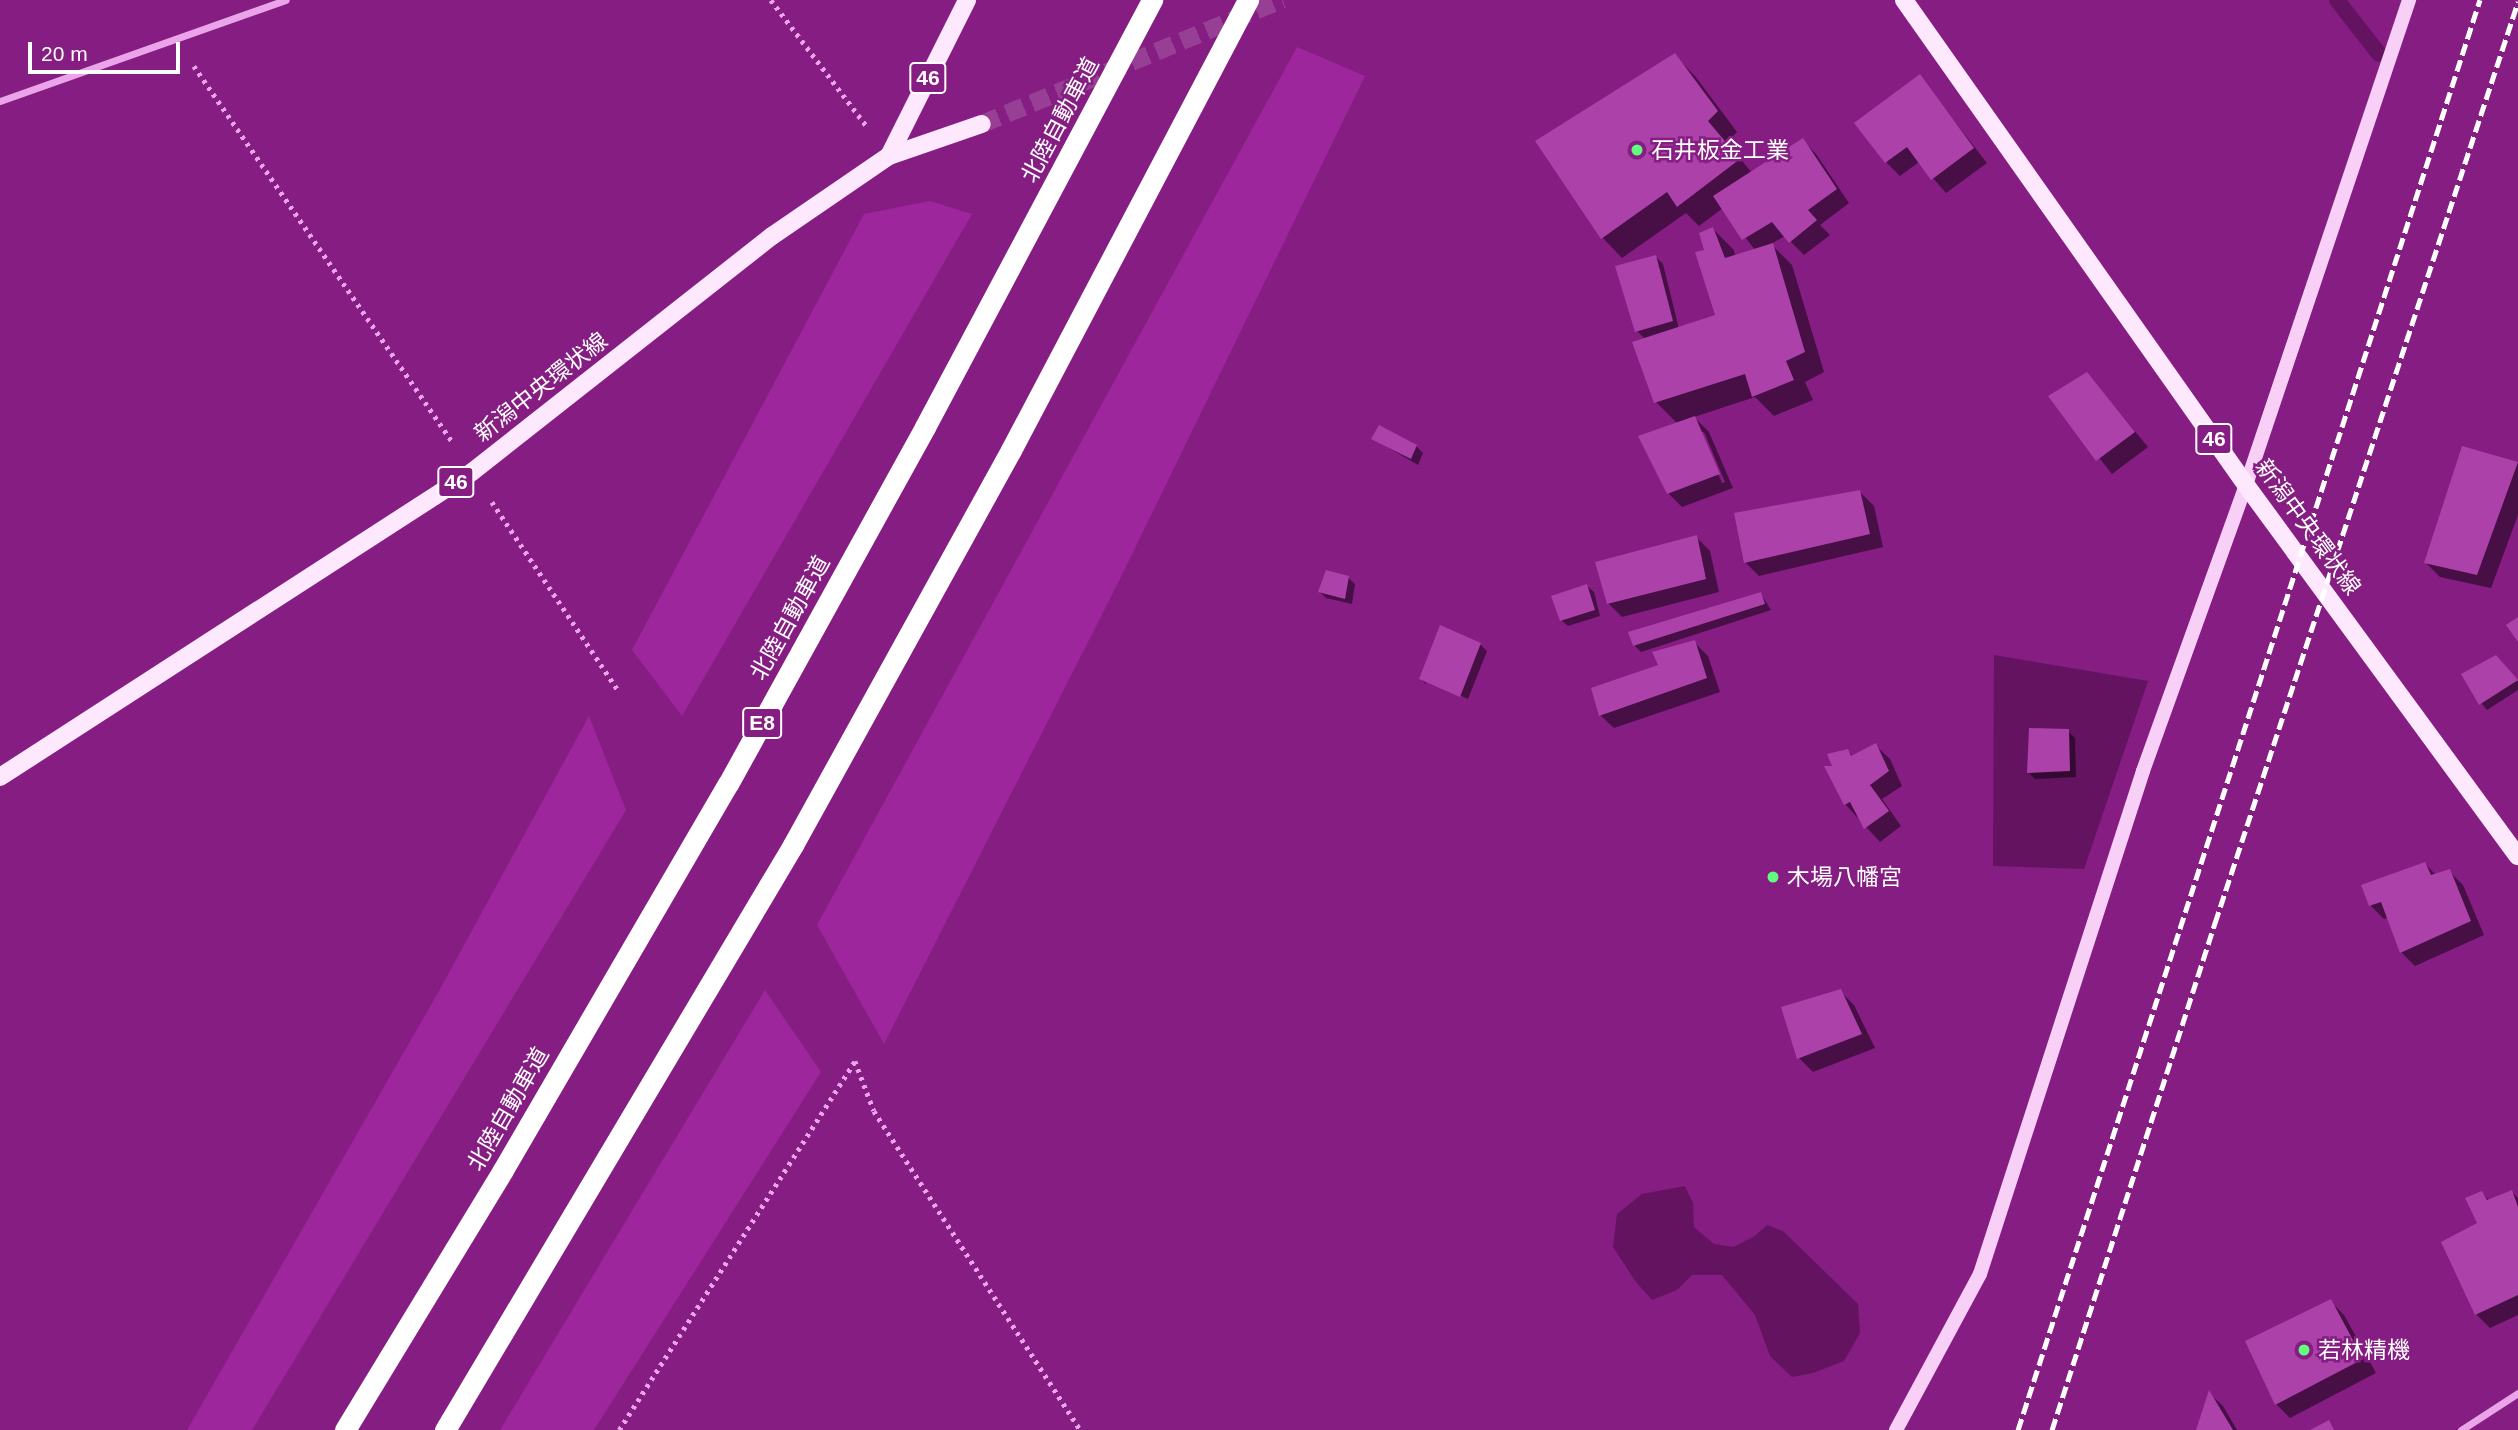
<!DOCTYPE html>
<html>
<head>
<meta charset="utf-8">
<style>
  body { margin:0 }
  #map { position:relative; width:2518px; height:1430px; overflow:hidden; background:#851d82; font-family:Helvetica,"Noto Sans JP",sans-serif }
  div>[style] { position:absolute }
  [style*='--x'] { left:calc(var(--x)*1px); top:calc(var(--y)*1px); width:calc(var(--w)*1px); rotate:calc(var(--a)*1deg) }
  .green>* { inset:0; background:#9e269c }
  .water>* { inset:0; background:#631360 }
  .shadow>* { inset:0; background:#0007 }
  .stream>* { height:16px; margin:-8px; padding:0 8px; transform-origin:8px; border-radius:8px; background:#631360 }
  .building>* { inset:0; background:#ac41aa }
  .primary-tunnel>* { height:18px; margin-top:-9px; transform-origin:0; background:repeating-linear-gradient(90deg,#973f95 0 18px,transparent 0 27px) }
  .path>* { height:4.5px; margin-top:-2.25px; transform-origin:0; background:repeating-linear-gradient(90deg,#eba4ea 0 3.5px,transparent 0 8.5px) }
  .street>* { height:7px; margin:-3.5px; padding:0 3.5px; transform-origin:3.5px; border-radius:3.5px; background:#eba4ea }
  .secondary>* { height:14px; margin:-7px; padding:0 7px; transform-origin:7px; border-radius:7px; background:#f8d0f7 }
  .primary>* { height:18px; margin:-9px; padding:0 9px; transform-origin:9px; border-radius:9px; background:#fee8fd }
  .highway>* { height:21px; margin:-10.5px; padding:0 10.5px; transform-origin:10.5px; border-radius:10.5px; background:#fff }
  .rail>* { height:5px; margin-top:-2.5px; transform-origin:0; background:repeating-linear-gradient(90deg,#fff 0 12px,transparent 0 17px) }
  .dots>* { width:19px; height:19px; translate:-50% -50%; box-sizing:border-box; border:4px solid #851d82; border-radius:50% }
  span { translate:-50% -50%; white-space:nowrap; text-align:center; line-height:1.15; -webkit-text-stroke:5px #851d82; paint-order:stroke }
  .shield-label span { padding:2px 5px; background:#851d82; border:2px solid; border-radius:5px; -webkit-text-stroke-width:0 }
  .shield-label { font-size:21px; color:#fff; font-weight:700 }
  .street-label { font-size:23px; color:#fff }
  .poi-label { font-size:23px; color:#fff }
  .left { translate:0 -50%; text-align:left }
  .scale { position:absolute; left:28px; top:42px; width:152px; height:32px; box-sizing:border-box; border:4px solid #fff; border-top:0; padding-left:9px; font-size:21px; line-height:24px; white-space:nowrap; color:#fff; -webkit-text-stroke:5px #851d82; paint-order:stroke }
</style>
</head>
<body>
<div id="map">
  <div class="green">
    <i style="clip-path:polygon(1297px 47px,1365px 76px,1119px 581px,884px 1044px,817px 925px)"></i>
    <i style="clip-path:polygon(930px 201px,972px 214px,682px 716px,632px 650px,864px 214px)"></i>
    <i style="clip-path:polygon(589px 716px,626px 810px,252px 1430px,187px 1430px,439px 991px)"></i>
    <i style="clip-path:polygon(765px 990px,821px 1072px,594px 1430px,500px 1430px)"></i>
  </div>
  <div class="water">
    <i style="clip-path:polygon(1994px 655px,2148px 681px,2084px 869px,1993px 866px)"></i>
    <i style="clip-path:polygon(1685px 1186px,1693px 1203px,1694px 1227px,1714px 1244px,1733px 1247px,1755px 1236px,1767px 1225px,1783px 1231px,1858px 1304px,1860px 1333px,1844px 1361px,1813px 1373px,1792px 1377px,1770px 1356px,1755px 1315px,1722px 1275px,1692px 1275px,1677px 1290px,1652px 1300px,1636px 1282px,1613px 1247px,1617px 1214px,1642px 1194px)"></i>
  </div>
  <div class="shadow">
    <i style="clip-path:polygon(evenodd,1675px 56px,1695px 76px,1737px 132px,1727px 142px,1752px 173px,1802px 140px,1816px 154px,1849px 203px,1820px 225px,1830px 235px,1804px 255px,1785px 236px,1771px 244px,1792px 265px,1824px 372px,1805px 382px,1813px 400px,1774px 416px,1755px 397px,1694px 417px,1709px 432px,1733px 488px,1682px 507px,1668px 493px,1678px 424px,1656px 402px,1634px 343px,1645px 339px,1637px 331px,1656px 257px,1663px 264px,1679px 329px,1717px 317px,1706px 251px,1713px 229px,1733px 249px,1736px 256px,1755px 250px,1723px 208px,1699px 226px,1686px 213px,1622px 258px,1602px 237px,1675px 56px,1700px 432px,1704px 432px,1725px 482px,1722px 483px,1700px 432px)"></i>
    <i style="clip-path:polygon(1920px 77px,1987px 163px,1946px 193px,1919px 162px,1900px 176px,1886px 162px)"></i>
    <i style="clip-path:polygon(2087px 374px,2148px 447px,2112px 474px,2050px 396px)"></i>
    <i style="clip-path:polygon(1374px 439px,1416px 446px,1423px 453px,1418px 465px)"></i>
    <i style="clip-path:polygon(2463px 448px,2518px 463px,2518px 515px,2491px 588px,2440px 577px,2426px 563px)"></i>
    <i style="clip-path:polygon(1860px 492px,1874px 506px,1883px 547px,1759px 576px,1745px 562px)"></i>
    <i style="clip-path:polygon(1696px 537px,1710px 551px,1719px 592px,1622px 617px,1608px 603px)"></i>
    <i style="clip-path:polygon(1348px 578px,1355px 584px,1352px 604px,1326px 598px,1320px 592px)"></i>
    <i style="clip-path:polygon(1587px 586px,1594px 592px,1600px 616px,1568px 626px,1561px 620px)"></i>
    <i style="clip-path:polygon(1761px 594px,1771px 610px,1641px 652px,1634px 645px)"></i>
    <i style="clip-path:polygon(1694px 642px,1708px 656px,1720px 692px,1614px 728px,1600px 715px)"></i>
    <i style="clip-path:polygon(1480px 644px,1487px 651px,1468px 699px,1426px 680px,1426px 684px,1421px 679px)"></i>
    <i style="clip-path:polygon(2495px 658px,2518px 682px,2518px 690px,2487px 710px,2481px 703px)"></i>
    <i style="clip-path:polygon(2068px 731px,2075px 738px,2076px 777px,2035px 779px,2028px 772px)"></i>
    <i style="clip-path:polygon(1876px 746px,1890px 759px,1902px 786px,1882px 799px,1901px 826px,1880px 842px,1845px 804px,1835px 768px,1848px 751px,1853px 757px)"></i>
    <i style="clip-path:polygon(2425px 864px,2436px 875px,2449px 871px,2463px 885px,2484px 935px,2415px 966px,2401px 952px,2388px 917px,2384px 919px,2370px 905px)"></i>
    <i style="clip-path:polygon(1840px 991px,1854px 1005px,1875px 1048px,1813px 1072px,1799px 1058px)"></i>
    <i style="clip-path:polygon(2512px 1192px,2518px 1198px,2518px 1315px,2490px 1328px,2476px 1314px,2482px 1193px,2490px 1201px)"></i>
    <i style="clip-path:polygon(2330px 1301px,2344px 1315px,2376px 1373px,2290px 1418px,2276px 1404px)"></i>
    <i style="clip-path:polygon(2210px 1394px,2223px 1406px,2237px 1430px,2198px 1430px)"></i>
  </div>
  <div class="stream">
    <i style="--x:2337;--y:0;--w:68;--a:52.1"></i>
  </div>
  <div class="building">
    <i style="clip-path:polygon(1675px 53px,1718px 111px,1708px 121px,1740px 159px,1677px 207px,1667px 192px,1601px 239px,1535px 141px)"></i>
    <i style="clip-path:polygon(1920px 74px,1974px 148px,1931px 180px,1907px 147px,1885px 163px,1854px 123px)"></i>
    <i style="clip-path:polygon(1803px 138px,1837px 189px,1808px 210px,1817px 220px,1789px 243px,1772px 222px,1742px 240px,1713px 196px)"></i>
    <i style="clip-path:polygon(1713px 227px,1725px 258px,1773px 243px,1805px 352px,1786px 361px,1794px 380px,1752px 397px,1745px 374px,1654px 403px,1632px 342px,1715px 315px,1695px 252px,1704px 250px,1699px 233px)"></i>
    <i style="clip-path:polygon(1656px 255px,1673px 321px,1635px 332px,1615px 266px)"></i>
    <i style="clip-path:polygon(2087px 372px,2135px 432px,2096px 461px,2048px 396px)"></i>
    <i style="clip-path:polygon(1695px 416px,1720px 474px,1667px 494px,1638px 436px)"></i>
    <i style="clip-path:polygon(1379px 425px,1417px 445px,1411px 459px,1371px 439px)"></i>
    <i style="clip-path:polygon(2462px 446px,2518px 462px,2477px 575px,2424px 563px)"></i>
    <i style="clip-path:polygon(1860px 490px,1870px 534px,1744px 563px,1734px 513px)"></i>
    <i style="clip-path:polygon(1697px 535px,1706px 579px,1607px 604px,1595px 562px)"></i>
    <i style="clip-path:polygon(1326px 570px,1349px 576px,1345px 599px,1318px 592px)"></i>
    <i style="clip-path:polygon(1587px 584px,1595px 610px,1560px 621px,1551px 596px)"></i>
    <i style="clip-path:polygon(1761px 592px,1765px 604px,1633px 646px,1628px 632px)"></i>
    <i style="clip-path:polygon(2518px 617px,2518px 642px,2506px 625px)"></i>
    <i style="clip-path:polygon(1440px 625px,1481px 643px,1460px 697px,1419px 679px)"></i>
    <i style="clip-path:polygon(1695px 640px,1707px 678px,1599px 716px,1591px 688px,1658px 665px,1652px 652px)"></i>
    <i style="clip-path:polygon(2496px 655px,2518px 680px,2479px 705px,2461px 674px)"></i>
    <i style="clip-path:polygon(2029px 728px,2069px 729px,2070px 771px,2027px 773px)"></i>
    <i style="clip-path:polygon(1876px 743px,1889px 771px,1870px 785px,1889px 811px,1864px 829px,1850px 802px,1844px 805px,1824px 766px,1832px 766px,1827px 754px,1848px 749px,1851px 756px)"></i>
    <i style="clip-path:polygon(2425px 862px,2431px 875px,2450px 869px,2471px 921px,2400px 953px,2381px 902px,2369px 906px,2361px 885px)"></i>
    <i style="clip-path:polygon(1841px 989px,1862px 1034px,1797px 1059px,1781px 1007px)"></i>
    <i style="clip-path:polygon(2512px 1190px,2518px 1207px,2518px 1295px,2475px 1315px,2441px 1242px,2477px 1223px,2465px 1198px,2482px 1191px,2487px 1200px)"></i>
    <i style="clip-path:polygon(2331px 1299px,2363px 1359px,2275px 1405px,2245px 1341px)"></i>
    <i style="clip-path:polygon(2209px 1390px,2233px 1430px,2196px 1430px)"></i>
    <i style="clip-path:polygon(2329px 1420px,2334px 1430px,2310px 1430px)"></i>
  </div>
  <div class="primary-tunnel">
    <i style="--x:982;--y:124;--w:325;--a:-22.5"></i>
  </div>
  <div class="path">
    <i style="--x:771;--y:0;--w:157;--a:52.8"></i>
    <i style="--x:194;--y:66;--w:456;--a:55.5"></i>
    <i style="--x:492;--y:502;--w:226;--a:56.2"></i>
    <i style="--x:619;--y:1430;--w:438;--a:-57.4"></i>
    <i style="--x:855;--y:1061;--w:53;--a:69.2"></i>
    <i style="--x:874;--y:1111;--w:380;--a:57.1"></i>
  </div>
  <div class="street">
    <i style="--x:0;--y:101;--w:303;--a:-19.5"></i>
    <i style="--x:2461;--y:1430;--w:68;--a:-33"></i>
  </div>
  <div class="secondary">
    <i style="--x:1896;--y:1430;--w:177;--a:-61.7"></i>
    <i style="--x:1980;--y:1274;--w:529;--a:-72.04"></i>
    <i style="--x:2143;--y:771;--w:304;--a:-70.2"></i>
    <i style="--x:2246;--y:485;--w:512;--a:-71.42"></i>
  </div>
  <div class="primary">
    <i style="--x:1904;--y:0;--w:593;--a:54.81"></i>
    <i style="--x:2246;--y:485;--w:460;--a:53.8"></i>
    <i style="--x:889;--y:156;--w:174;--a:-63.4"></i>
    <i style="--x:0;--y:777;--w:562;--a:-32.87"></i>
    <i style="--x:472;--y:472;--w:382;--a:-38.2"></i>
    <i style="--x:772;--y:236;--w:142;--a:-34.4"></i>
    <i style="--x:889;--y:156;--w:98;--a:-19"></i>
  </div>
  <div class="highway">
    <i style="--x:345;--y:1430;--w:304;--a:-58.7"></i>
    <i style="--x:503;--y:1170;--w:447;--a:-59.8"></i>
    <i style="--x:728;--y:784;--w:408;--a:-61.1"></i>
    <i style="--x:925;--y:427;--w:484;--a:-62"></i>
    <i style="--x:445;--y:1430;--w:681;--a:-59.25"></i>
    <i style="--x:793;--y:845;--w:451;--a:-61.1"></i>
    <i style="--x:1011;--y:450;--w:509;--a:-62.23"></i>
  </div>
  <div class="rail">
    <i style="--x:2018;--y:1430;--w:1503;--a:-72.1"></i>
    <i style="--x:2052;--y:1430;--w:533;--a:-72.18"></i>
    <i style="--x:2215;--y:923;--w:970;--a:-71.79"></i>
  </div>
  <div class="dots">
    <i style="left:1637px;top:150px;background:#62fb7d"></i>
    <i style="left:1773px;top:877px;background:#62fb7d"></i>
    <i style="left:2304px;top:1350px;background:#62fb7d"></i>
  </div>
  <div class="shield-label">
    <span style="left:928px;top:78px">46</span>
    <span style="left:2214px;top:439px">46</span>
    <span style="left:456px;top:482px">46</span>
    <span style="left:762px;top:723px">E8</span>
  </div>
  <div class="street-label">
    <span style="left:1060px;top:120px;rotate:-62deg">北陸自動車道</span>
    <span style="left:541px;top:387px;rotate:-38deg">新潟中央環状線</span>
    <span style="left:2308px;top:527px;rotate:54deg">新潟中央環状線</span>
    <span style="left:790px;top:618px;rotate:-61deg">北陸自動車道</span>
    <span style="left:508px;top:1109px;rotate:-60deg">北陸自動車道</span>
  </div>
  <div class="poi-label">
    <span class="left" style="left:1651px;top:150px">石井板金工業</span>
    <span class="left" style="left:1787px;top:877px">木場八幡宮</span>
    <span class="left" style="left:2318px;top:1350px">若林精機</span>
  </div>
  <div class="scale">20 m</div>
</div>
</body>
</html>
